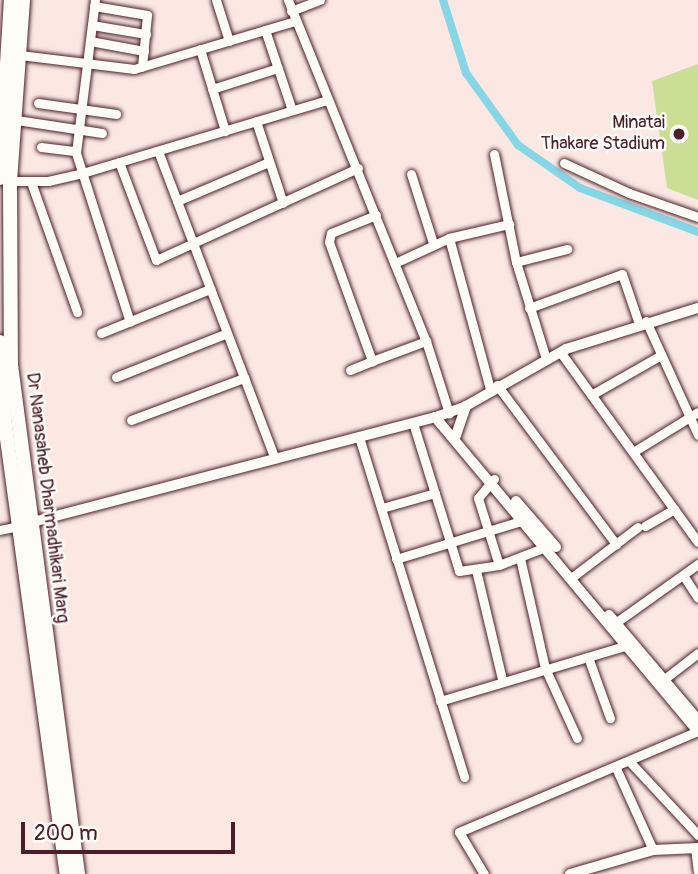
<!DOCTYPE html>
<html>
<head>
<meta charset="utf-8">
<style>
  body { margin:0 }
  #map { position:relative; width:698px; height:874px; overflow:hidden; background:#fbe8e2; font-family:Pangolin,sans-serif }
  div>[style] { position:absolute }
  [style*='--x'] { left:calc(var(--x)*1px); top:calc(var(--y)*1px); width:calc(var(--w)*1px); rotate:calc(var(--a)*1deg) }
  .green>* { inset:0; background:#cadf94 }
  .canal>* { height:8px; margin:-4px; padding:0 4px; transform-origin:4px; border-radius:4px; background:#87d6e5 }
  .roads { filter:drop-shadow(0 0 2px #4a1f2b) drop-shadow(0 0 2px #4a1f2b) }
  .minor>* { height:9px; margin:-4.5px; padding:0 4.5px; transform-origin:4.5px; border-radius:4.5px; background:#fdfcf7 }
  .tertiary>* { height:10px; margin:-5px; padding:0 5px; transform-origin:5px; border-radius:5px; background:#fdfcf7 }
  .primary>* { height:14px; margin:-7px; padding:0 7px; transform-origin:7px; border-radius:7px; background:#fdfcf7 }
  .dots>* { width:19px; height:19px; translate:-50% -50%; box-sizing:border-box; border:4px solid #fdfcf7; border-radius:50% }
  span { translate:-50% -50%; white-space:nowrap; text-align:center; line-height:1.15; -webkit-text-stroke:5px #fdfcf7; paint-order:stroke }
  .poi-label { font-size:18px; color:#4a1f2b }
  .right { translate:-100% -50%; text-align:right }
  .street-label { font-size:18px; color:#4a1f2b }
  .scale { position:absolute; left:21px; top:822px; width:214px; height:32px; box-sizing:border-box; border:4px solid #4a1f2b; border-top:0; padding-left:9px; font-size:21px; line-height:24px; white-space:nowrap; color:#4a1f2b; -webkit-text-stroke:5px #fdfcf7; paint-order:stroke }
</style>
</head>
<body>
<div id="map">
  <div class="green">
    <i style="clip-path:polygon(698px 64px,698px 200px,667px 188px,652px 81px)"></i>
  </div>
  <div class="canal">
    <i style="--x:443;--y:0;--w:77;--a:72.5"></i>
    <i style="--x:466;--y:73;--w:89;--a:54.2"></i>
    <i style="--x:518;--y:145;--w:75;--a:34.7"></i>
    <i style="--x:580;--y:188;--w:126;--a:20.4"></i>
  </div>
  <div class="roads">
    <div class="minor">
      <i style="--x:95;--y:0;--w:154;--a:97.1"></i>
      <i style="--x:76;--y:153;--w:177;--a:72.3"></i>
      <i style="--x:216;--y:0;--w:43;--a:72.4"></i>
      <i style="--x:288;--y:0;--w:368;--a:68"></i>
      <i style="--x:426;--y:341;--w:76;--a:72.3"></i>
      <i style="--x:94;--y:6;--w:54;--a:9.6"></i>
      <i style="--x:147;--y:15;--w:52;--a:95.5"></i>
      <i style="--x:291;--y:11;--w:31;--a:-21"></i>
      <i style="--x:92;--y:25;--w:55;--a:9.5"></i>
      <i style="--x:265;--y:30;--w:84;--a:71.4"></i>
      <i style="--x:90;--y:41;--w:55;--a:10.5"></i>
      <i style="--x:200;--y:49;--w:86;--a:73"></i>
      <i style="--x:20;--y:55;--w:115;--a:7"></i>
      <i style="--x:134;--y:69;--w:168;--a:-16.6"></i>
      <i style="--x:212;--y:89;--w:69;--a:-17.7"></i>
      <i style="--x:38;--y:103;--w:79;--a:8"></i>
      <i style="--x:10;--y:119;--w:93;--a:8.7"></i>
      <i style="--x:256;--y:121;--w:86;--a:71.8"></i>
      <i style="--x:41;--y:147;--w:35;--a:7"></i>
      <i style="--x:158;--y:151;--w:329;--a:69.2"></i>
      <i style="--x:494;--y:154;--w:110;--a:78.5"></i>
      <i style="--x:516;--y:262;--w:102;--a:72.8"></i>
      <i style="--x:119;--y:162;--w:105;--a:69.3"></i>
      <i style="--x:156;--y:260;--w:222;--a:-24.5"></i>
      <i style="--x:564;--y:163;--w:72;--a:24.8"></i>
      <i style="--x:629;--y:193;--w:73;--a:19.2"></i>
      <i style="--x:411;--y:174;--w:72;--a:72.3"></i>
      <i style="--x:10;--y:181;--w:38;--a:0"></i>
      <i style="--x:48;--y:181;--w:32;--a:-13"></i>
      <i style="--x:79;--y:174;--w:259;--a:-16.6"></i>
      <i style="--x:31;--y:182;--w:138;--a:70.5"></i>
      <i style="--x:177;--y:201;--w:100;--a:-23"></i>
      <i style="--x:376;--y:215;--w:48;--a:158.2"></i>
      <i style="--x:331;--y:233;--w:9;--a:103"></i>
      <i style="--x:329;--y:242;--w:127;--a:70.1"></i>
      <i style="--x:372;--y:361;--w:58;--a:-20.3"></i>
      <i style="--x:449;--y:238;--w:62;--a:-13.1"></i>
      <i style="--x:516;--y:262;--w:53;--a:-14.3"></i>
      <i style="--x:395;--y:263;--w:60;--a:-24.8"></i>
      <i style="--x:449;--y:238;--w:156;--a:74.8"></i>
      <i style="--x:529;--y:308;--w:99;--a:-20.1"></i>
      <i style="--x:622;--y:274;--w:53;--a:71.2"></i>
      <i style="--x:646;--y:321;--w:125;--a:65.5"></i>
      <i style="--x:101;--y:333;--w:118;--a:-22"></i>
      <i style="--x:561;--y:353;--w:233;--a:54.1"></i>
      <i style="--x:350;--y:370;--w:24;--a:-22"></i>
      <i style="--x:116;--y:377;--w:119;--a:-21.6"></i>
      <i style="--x:497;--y:385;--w:199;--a:53.2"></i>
      <i style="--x:591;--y:395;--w:81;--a:-29.7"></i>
      <i style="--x:131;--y:420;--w:121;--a:-20.4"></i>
      <i style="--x:413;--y:423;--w:155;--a:72.7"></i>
      <i style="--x:459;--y:571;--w:40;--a:-8.5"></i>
      <i style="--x:499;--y:565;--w:53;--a:-21.2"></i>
      <i style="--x:359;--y:437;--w:356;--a:72.8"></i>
      <i style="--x:633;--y:452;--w:76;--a:-31.6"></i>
      <i style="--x:494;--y:479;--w:25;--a:130"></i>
      <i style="--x:478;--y:498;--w:70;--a:72.6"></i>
      <i style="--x:382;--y:508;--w:55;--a:-15.8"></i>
      <i style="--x:645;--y:526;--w:34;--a:-30"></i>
      <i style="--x:0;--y:530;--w:19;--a:-12"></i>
      <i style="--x:520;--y:558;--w:113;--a:77.2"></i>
      <i style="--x:545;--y:668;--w:77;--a:65.4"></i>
      <i style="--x:396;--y:559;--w:138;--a:-16.9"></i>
      <i style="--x:476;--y:570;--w:112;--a:76.6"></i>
      <i style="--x:683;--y:575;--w:27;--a:57"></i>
      <i style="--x:571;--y:578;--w:84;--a:-37.3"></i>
      <i style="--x:611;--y:626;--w:107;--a:-35.5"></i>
      <i style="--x:588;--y:657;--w:65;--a:70.2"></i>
      <i style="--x:663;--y:680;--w:44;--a:-37.6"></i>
      <i style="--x:440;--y:701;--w:192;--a:-16.6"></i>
      <i style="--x:630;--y:762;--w:100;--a:47"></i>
      <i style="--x:616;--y:768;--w:90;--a:65.7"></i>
      <i style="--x:695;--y:848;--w:23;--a:83"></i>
      <i style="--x:484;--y:874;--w:49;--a:-120.8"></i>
      <i style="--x:459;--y:832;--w:259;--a:-22.9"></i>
    </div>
    <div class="tertiary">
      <i style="--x:435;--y:417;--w:410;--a:50.1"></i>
      <i style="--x:455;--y:438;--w:34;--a:-71"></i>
      <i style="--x:516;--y:501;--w:61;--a:49"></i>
      <i style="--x:25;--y:524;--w:428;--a:-14.6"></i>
      <i style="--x:439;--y:416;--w:29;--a:-20"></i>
      <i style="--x:466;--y:406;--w:115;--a:-29.7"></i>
      <i style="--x:566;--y:349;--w:138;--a:-17.3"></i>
      <i style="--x:609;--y:615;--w:138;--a:49.7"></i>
      <i style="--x:570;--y:874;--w:86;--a:-16.1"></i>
      <i style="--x:653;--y:850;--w:45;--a:-2.5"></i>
    </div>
    <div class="primary">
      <i style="--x:23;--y:0;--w:181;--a:94.1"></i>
      <i style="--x:10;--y:181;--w:184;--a:89.7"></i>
      <i style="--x:11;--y:365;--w:513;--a:82.5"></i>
      <i style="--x:0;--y:178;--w:178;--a:-86.5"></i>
      <i style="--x:0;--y:342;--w:75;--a:86.9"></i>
      <i style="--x:4;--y:417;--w:461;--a:82.2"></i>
    </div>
  </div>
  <div class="dots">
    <i style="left:679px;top:134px;background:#4a1f2b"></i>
  </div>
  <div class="poi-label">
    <span class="right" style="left:665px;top:134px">Minatai<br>Thakare Stadium</span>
  </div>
  <div class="street-label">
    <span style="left:47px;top:498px;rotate:83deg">Dr Nanasaheb Dharmadhikari Marg</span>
  </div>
  <div class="scale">200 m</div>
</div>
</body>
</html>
